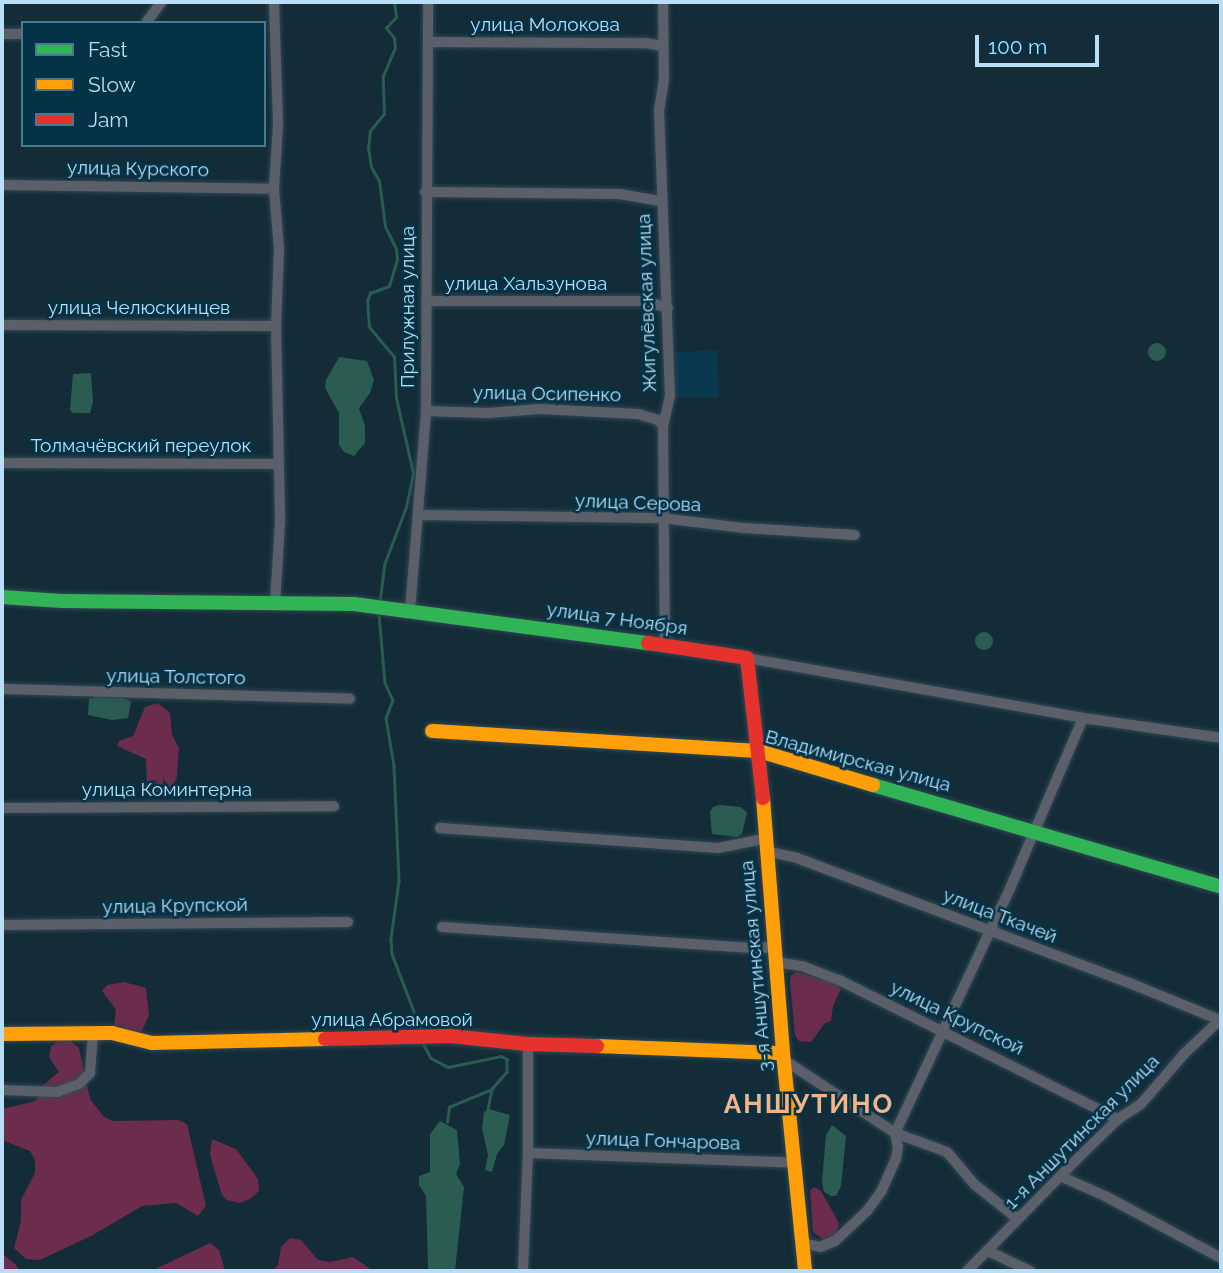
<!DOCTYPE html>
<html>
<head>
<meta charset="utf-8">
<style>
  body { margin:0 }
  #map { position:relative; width:1223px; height:1273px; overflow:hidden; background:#132c38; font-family:Raleway,sans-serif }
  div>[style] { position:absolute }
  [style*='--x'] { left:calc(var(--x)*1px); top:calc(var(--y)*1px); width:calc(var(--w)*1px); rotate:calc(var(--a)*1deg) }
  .built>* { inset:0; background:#09394f }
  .green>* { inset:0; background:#6c2c4d }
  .water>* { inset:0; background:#2a5c51 }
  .round { border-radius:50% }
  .stream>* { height:2.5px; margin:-1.25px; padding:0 1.25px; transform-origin:1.25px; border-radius:1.25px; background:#2a5c51 }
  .roads { filter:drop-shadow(0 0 2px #314853) drop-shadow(0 0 2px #314853) }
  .street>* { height:10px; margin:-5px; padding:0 5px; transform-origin:5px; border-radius:5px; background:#5a5f6a }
  .fast>* { height:14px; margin:-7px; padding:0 7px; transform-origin:7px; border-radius:7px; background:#30b455 }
  .slow>* { height:14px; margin:-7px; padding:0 7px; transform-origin:7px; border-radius:7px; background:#ff9f0a }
  .jam>* { height:14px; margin:-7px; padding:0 7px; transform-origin:7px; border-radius:7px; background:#e5322d }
  span { translate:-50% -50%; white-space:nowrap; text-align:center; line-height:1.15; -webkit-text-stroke:5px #043247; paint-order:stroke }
  .street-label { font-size:19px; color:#b9def5 }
  .district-label { font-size:26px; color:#f7b385; font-weight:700; letter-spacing:2px }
  .frame { position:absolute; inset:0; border:4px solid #b9def5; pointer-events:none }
  .legend { position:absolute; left:21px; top:21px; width:245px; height:126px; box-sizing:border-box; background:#043247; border:2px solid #4c778d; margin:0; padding:9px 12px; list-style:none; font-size:21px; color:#b9def5 }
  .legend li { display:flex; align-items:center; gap:14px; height:35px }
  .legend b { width:35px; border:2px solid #4c778d }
  .scale { position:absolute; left:975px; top:35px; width:124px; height:32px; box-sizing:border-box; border:4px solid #b9def5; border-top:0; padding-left:9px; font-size:21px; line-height:24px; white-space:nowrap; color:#b9def5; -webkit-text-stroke:5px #043247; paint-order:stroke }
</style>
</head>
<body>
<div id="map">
  <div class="built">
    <i style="clip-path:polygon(717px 350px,719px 397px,676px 397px,675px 352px)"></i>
  </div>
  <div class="green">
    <i style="clip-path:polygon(158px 703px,170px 713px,172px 735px,179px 748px,176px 785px,168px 794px,156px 795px,147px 790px,146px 759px,117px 746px,119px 741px,133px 736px,145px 707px)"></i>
    <i style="clip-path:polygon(796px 972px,834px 982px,841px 989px,833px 1006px,831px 1021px,825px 1023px,811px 1042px,799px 1041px,795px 1035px,790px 982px,791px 975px)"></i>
    <i style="clip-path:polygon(124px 982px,146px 988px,149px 1015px,142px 1031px,131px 1032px,117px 1029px,114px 1025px,116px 1010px,102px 991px,107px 985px)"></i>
    <i style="clip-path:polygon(68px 1039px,79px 1048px,90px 1099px,104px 1117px,113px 1121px,178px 1120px,187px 1124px,206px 1206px,198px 1216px,176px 1203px,142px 1206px,93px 1235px,40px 1260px,26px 1259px,14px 1248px,21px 1221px,21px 1200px,35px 1173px,35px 1160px,30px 1151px,2px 1140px,2px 1109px,36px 1101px,41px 1087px,59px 1072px,49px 1057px,51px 1047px,58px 1040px)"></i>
    <i style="clip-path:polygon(212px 1139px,236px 1149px,258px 1179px,259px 1191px,250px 1199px,239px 1203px,227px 1200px,222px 1195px,210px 1155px)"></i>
    <i style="clip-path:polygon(814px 1187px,821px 1191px,839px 1223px,836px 1235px,825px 1241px,813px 1232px,810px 1191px)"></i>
    <i style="clip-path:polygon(290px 1238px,301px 1240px,318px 1260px,330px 1262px,353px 1257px,373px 1271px,272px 1271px,278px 1265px,281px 1247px)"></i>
    <i style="clip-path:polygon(210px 1243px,219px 1250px,225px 1271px,151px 1271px)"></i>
    <i style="clip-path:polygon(2px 1253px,16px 1265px,20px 1271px,2px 1271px)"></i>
  </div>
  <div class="water">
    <i class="round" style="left:1148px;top:343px;width:18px;height:18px"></i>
    <i style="clip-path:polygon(339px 357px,367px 361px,374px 380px,370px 393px,359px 408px,365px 426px,365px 443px,354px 456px,344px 452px,339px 445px,339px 413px,325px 388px,326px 380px)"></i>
    <i style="clip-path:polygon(91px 373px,93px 402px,90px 413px,73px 413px,70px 410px,73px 374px)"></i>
    <i class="round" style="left:975px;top:632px;width:18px;height:18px"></i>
    <i style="clip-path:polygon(97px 697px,125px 698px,131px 702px,128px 718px,112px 720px,88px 715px,89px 699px)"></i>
    <i style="clip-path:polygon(719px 805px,741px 807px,747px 813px,742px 834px,737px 837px,712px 834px,710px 812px,713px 807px)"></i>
    <i style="clip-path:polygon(488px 1109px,510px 1115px,504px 1145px,497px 1154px,492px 1172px,485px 1170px,488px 1155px,482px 1129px,484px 1112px)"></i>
    <i style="clip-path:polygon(440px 1121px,457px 1130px,460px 1164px,456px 1174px,464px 1187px,455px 1271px,428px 1269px,426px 1196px,419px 1185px,419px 1176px,430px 1172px,430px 1134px)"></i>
    <i style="clip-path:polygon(832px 1125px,846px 1136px,841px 1186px,836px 1196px,831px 1196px,824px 1192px,822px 1181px,826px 1135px)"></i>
  </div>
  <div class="stream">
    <i style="--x:380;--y:599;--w:34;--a:-83"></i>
    <i style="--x:384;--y:565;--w:62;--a:-69.2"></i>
    <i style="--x:406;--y:507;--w:35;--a:-78"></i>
    <i style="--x:413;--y:473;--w:77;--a:-102.8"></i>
    <i style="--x:396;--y:398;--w:41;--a:-92.8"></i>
    <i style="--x:394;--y:357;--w:39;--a:-130"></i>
    <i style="--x:369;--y:327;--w:26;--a:-94"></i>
    <i style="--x:367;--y:301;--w:9;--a:-69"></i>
    <i style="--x:370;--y:293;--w:20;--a:-20"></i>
    <i style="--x:389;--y:286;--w:27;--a:-73"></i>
    <i style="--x:397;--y:260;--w:11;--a:-95"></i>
    <i style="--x:396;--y:249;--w:25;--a:-116"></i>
    <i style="--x:385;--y:226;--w:45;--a:-97.6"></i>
    <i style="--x:379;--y:181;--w:16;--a:-120"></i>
    <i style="--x:371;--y:167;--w:18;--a:-99"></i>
    <i style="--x:368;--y:149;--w:18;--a:-84"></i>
    <i style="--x:370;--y:131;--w:22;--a:-51"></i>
    <i style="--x:384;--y:114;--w:38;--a:-92"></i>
    <i style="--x:383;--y:76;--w:30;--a:-67"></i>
    <i style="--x:395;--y:48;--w:10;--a:-96"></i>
    <i style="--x:394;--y:38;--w:13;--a:-129"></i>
    <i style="--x:386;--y:28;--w:15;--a:-48"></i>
    <i style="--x:396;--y:17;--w:15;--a:-98"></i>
    <i style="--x:379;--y:614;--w:69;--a:85"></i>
    <i style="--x:385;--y:683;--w:19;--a:65"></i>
    <i style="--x:393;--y:700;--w:19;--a:111"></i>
    <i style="--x:386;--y:718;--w:49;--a:80.5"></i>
    <i style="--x:394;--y:766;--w:115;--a:87.5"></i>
    <i style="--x:399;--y:881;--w:59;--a:97.9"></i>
    <i style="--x:391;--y:939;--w:15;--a:86"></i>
    <i style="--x:392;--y:954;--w:84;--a:69"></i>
    <i style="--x:423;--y:1043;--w:17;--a:62"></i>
    <i style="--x:431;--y:1058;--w:19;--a:28"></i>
    <i style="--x:448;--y:1067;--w:54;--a:-11.7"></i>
    <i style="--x:501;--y:1056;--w:7;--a:27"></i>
    <i style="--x:507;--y:1059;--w:13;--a:90"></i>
    <i style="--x:507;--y:1072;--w:23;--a:131"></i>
    <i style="--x:492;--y:1089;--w:20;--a:101"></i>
    <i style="--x:447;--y:1122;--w:15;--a:-82"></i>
    <i style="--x:449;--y:1107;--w:47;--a:-22.7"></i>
  </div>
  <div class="roads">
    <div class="street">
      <i style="--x:274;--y:2;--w:122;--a:88.1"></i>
      <i style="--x:278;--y:124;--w:65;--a:93.5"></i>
      <i style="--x:274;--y:189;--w:60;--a:85.2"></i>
      <i style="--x:279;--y:249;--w:77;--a:92.2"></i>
      <i style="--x:276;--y:326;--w:196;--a:88.8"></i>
      <i style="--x:280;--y:522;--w:81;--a:93.5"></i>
      <i style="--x:663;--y:2;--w:77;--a:89.3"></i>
      <i style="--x:664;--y:79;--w:31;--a:99"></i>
      <i style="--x:659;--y:110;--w:286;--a:87.8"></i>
      <i style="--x:670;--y:396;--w:31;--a:103"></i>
      <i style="--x:663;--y:426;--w:218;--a:89.5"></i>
      <i style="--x:146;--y:23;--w:26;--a:-54"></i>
      <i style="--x:2;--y:34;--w:21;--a:0"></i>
      <i style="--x:428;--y:42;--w:218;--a:0.3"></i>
      <i style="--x:646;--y:43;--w:16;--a:11"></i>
      <i style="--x:2;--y:185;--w:272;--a:0.8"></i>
      <i style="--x:425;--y:192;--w:194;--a:0.6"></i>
      <i style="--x:619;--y:194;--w:43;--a:9.5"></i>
      <i style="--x:426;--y:301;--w:219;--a:0"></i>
      <i style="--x:645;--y:301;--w:24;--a:17"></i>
      <i style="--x:2;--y:325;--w:274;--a:0.2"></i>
      <i style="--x:426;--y:411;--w:62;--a:1.8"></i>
      <i style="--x:488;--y:413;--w:52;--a:-4.4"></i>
      <i style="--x:540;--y:409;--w:98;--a:2.9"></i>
      <i style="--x:638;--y:414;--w:21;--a:17"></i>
      <i style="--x:658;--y:420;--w:8;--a:50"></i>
      <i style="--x:2;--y:463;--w:277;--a:0.2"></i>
      <i style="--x:418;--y:515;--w:244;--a:0.7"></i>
      <i style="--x:662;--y:518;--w:83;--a:7"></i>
      <i style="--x:744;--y:528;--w:111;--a:3.6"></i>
      <i style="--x:410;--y:611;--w:201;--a:-85.4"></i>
      <i style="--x:426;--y:411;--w:409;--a:-89.7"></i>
      <i style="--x:747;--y:658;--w:341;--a:10.1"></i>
      <i style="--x:1083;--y:718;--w:139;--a:8.2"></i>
      <i style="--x:2;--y:689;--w:348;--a:1.6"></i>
      <i style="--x:2;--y:808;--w:332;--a:-0.3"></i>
      <i style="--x:440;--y:828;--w:279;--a:4.1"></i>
      <i style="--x:718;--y:848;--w:47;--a:-11.1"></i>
      <i style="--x:765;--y:851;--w:33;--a:12"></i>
      <i style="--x:797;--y:858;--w:358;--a:20.6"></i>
      <i style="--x:1132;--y:984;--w:95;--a:22.2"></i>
      <i style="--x:2;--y:925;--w:346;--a:-0.5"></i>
      <i style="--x:442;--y:927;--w:310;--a:3.9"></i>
      <i style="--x:751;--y:948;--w:24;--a:-2"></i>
      <i style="--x:776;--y:962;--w:26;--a:9"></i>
      <i style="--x:802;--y:966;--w:40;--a:21"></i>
      <i style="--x:839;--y:980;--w:312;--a:26.5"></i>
      <i style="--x:784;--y:1060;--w:133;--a:33.3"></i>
      <i style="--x:895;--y:1133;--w:55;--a:20.1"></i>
      <i style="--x:947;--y:1152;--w:42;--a:49.8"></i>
      <i style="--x:974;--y:1184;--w:56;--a:38.5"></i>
      <i style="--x:2;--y:1090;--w:55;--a:2.1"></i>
      <i style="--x:57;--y:1092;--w:23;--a:-20"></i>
      <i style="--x:79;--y:1084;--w:16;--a:-45"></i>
      <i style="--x:90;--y:1073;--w:40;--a:-85.7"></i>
      <i style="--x:528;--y:1153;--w:268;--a:2.1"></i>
      <i style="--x:1062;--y:1177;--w:47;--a:23.8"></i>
      <i style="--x:1105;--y:1196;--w:132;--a:28.1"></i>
      <i style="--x:803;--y:1243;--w:17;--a:13"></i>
      <i style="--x:820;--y:1247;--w:16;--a:-22"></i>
      <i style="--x:835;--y:1241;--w:44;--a:-43.2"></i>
      <i style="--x:867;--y:1211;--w:24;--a:-54"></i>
      <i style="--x:881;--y:1192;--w:36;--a:-66"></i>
      <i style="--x:896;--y:1159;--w:12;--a:-81"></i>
      <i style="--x:898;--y:1147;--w:14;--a:-102"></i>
      <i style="--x:895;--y:1133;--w:273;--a:-64.8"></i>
      <i style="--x:1011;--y:886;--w:183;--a:-66.8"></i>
      <i style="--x:988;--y:1251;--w:47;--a:25.5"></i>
      <i style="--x:523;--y:1271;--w:118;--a:-87.6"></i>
      <i style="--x:528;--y:1153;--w:109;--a:-90"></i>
      <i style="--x:967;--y:1271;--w:161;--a:-45.5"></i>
      <i style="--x:1080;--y:1156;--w:53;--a:-44.2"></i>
      <i style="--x:1118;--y:1119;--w:27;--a:-33"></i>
      <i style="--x:1141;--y:1104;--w:66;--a:-49.3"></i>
      <i style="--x:1184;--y:1054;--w:51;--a:-43.4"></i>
    </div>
    <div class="fast">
      <i style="--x:2;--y:597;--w:60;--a:3.8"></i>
      <i style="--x:62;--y:601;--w:292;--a:0.6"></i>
      <i style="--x:354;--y:604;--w:297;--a:7.6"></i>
      <i style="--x:873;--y:785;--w:363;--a:16.3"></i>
    </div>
    <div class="slow">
      <i style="--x:432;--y:731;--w:328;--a:3.5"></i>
      <i style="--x:759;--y:751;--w:119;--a:16.6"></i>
      <i style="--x:763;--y:798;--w:256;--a:85.5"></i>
      <i style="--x:783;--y:1053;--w:219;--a:84.2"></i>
      <i style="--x:2;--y:1034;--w:110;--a:-0.5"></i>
      <i style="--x:112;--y:1033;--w:41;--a:14"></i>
      <i style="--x:152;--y:1043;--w:173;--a:-1.3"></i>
      <i style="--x:597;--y:1046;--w:186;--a:2.2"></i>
    </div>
    <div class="jam">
      <i style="--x:648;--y:643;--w:100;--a:8.6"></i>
      <i style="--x:747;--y:658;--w:141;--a:83.5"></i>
      <i style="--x:325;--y:1039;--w:125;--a:-1.4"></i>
      <i style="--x:450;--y:1036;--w:78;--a:5.9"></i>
      <i style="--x:528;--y:1044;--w:69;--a:1.7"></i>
    </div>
  </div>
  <div class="street-label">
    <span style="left:545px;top:25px">улица Молокова</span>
    <span style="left:138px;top:169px;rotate:1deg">улица Курского</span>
    <span style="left:526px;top:284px">улица Хальзунова</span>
    <span style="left:647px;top:303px;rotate:-92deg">Жигулёвская улица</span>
    <span style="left:408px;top:307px;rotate:-90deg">Прилужная улица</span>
    <span style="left:139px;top:308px">улица Челюскинцев</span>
    <span style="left:547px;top:394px;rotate:1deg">улица Осипенко</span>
    <span style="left:141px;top:446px">Толмачёвский переулок</span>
    <span style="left:638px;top:503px;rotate:2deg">улица Серова</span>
    <span style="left:617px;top:619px;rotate:8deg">улица 7 Ноября</span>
    <span style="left:176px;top:677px;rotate:1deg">улица Толстого</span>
    <span style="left:858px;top:761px;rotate:15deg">Владимирская улица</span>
    <span style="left:167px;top:790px">улица Коминтерна</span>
    <span style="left:175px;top:906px;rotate:-1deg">улица Крупской</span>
    <span style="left:1000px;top:916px;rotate:21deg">улица Ткачей</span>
    <span style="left:756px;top:966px;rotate:-95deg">3-я Аншутинская улица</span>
    <span style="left:957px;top:1018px;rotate:26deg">улица Крупской</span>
    <span style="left:392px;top:1020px">улица Абрамовой</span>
    <span style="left:1082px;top:1132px;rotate:-45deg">1-я Аншутинская улица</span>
    <span style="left:663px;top:1141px;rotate:2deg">улица Гончарова</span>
  </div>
  <div class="district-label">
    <span style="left:809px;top:1105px">АНШУТИНО</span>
  </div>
  <div class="frame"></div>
  <ul class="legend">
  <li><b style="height:9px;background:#30b455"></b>Fast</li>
  <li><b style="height:9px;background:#ff9f0a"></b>Slow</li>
  <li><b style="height:9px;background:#e5322d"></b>Jam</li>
  </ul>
  <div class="scale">100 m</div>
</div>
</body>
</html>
